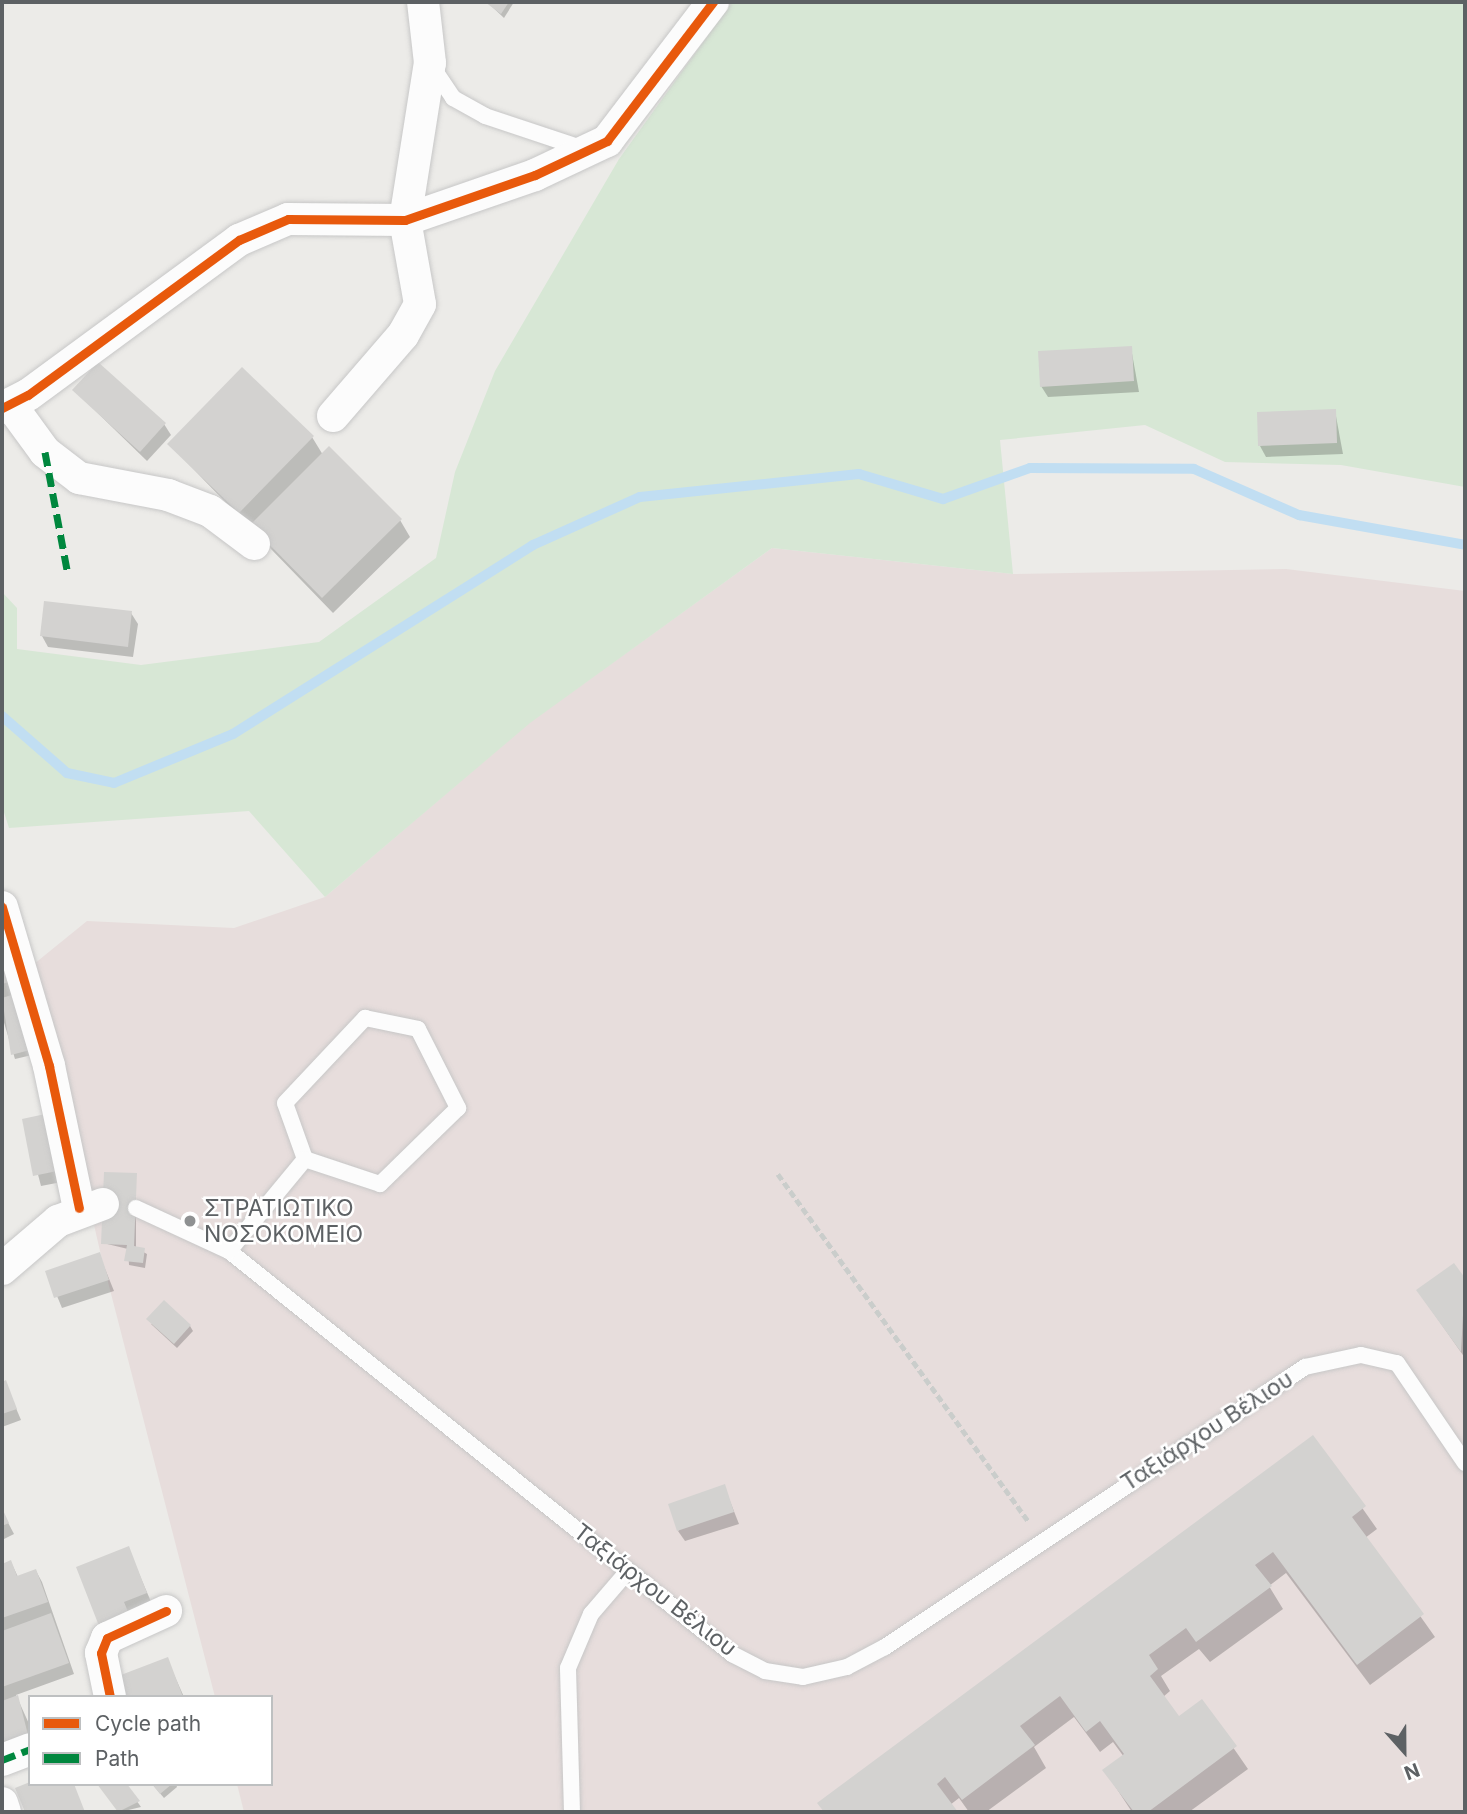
<!DOCTYPE html>
<html>
<head>
<meta charset="utf-8">
<style>
  body { margin:0 }
  #map { position:relative; width:1467px; height:1814px; overflow:hidden; background:#ecebe8; font-family:Inter,sans-serif }
  div>[style] { position:absolute }
  [style*='--x'] { left:calc(var(--x)*1px); top:calc(var(--y)*1px); width:calc(var(--w)*1px); rotate:calc(var(--a)*1deg) }
  .medical>* { inset:0; background:#e7dddc }
  .green>* { inset:0; background:#d7e7d5 }
  .shadow>* { inset:0; background:#0003 }
  .stream>* { height:10px; margin:-5px; padding:0 5px; transform-origin:5px; border-radius:5px; background:#c1def2 }
  .building>* { inset:0; background:#d3d2d0 }
  .path>* { height:4.5px; margin-top:-2.25px; transform-origin:0; background:repeating-linear-gradient(90deg,#cacdcb 0 7px,transparent 0 10.5px) }
  .roads { filter:drop-shadow(0 0 2px #c7c7c7) drop-shadow(0 0 2px #c7c7c7) }
  .service>* { height:16px; margin:-8px; padding:0 8px; transform-origin:8px; border-radius:8px; background:#fcfcfc }
  .minor>* { height:32px; margin:-16px; padding:0 16px; transform-origin:16px; border-radius:16px; background:#fcfcfc }
  .quiet>* { height:7px; margin-top:-3.5px; transform-origin:0; background:repeating-linear-gradient(90deg,#00873e 0 14px,transparent 0 21px) }
  .cycleway>* { height:9px; margin:-4.5px; padding:0 4.5px; transform-origin:4.5px; border-radius:4.5px; background:#e8590c }
  .dots>* { width:19px; height:19px; translate:-50% -50%; box-sizing:border-box; border:4px solid #fff; border-radius:50% }
  span { translate:-50% -50%; white-space:nowrap; text-align:center; line-height:1.15; -webkit-text-stroke:5px #fff; paint-order:stroke }
  .poi-label { font-size:23px; color:#5d6164 }
  .left { translate:0 -50%; text-align:left }
  .street-label { font-size:23px; color:#5d6164 }
  .frame { position:absolute; inset:0; border:4px solid #5d6164; pointer-events:none }
  .legend { position:absolute; left:28px; top:1695px; width:245px; height:91px; box-sizing:border-box; background:#fff; border:2px solid #bec0c1; margin:0; padding:9px 12px; list-style:none; font-size:21px; color:#5d6164 }
  .legend li { display:flex; align-items:center; gap:14px; height:35px }
  .legend b { width:35px; border:2px solid #bec0c1 }
  .north { position:absolute; left:1369px; top:1716px; width:70px; height:70px; -webkit-text-stroke:5px #fff; paint-order:stroke; rotate:159deg; font-size:19px; font-weight:700; line-height:28px; text-align:center; color:#5d6164 }
  .north::after { content:''; display:block; margin:auto; width:24px; height:32px; background:#5d6164; clip-path:polygon(50% 0,100% 100%,50% 72%,0 100%) }
</style>
</head>
<body>
<div id="map">
  <div class="medical">
    <i style="clip-path:polygon(772px 548px,1013px 574px,1286px 569px,1465px 591px,1465px 1812px,244px 1812px,237px 1784px,271px 1784px,271px 1697px,215px 1697px,100px 1251px,34px 964px,87px 921px,234px 928px,325px 897px,529px 723px)"></i>
  </div>
  <div class="green">
    <i style="clip-path:polygon(732px 2px,1465px 2px,1465px 487px,1341px 465px,1225px 462px,1145px 425px,1000px 440px,1013px 574px,772px 548px,530px 723px,325px 897px,249px 811px,9px 828px,2px 806px,2px 592px,17px 608px,17px 649px,141px 665px,319px 642px,436px 558px,455px 472px,495px 371px,619px 159px)"></i>
  </div>
  <div class="shadow">
    <i style="clip-path:polygon(487px 2px,514px 2px,504px 18px)"></i>
    <i style="clip-path:polygon(1131px 348px,1139px 392px,1048px 397px,1041px 386px)"></i>
    <i style="clip-path:polygon(74px 390px,164px 424px,171px 435px,147px 461px)"></i>
    <i style="clip-path:polygon(1335px 411px,1343px 454px,1266px 457px,1260px 446px)"></i>
    <i style="clip-path:polygon(312px 437px,323px 455px,400px 520px,410px 537px,333px 613px,170px 445px)"></i>
    <i style="clip-path:polygon(131px 613px,138px 624px,133px 657px,48px 647px,42px 636px)"></i>
    <i style="clip-path:polygon(2px 930px,32px 1055px,15px 1059px,2px 1016px)"></i>
    <i style="clip-path:polygon(24px 1121px,67px 1181px,41px 1186px)"></i>
    <i style="clip-path:polygon(136px 1175px,136px 1248px,147px 1254px,145px 1268px,129px 1265px,128px 1249px,103px 1243px)"></i>
    <i style="clip-path:polygon(99px 1254px,114px 1291px,62px 1308px,47px 1272px)"></i>
    <i style="clip-path:polygon(1454px 1266px,1465px 1281px,1465px 1358px,1425px 1301px)"></i>
    <i style="clip-path:polygon(151px 1324px,190px 1326px,193px 1331px,177px 1348px)"></i>
    <i style="clip-path:polygon(5px 1382px,21px 1420px,2px 1427px,2px 1384px)"></i>
    <i style="clip-path:polygon(1313px 1438px,1377px 1529px,1365px 1538px,1435px 1637px,1370px 1685px,1286px 1573px,1269px 1586px,1283px 1609px,1210px 1662px,1199px 1649px,1161px 1676px,1170px 1691px,1163px 1697px,1179px 1718px,1201px 1701px,1248px 1769px,1189px 1812px,1132px 1812px,1105px 1771px,1124px 1757px,1113px 1742px,1100px 1752px,1074px 1717px,1034px 1747px,1046px 1768px,986px 1812px,969px 1812px,959px 1798px,950px 1805px,956px 1812px,825px 1812px,820px 1803px)"></i>
    <i style="clip-path:polygon(724px 1486px,739px 1524px,685px 1541px,678px 1531px)"></i>
    <i style="clip-path:polygon(2px 1511px,14px 1534px,2px 1540px)"></i>
    <i style="clip-path:polygon(128px 1548px,152px 1604px,109px 1641px)"></i>
    <i style="clip-path:polygon(11px 1562px,18px 1577px,36px 1571px,42px 1582px,74px 1674px,16px 1695px,30px 1726px,30px 1756px,2px 1743px,2px 1565px)"></i>
    <i style="clip-path:polygon(167px 1659px,184px 1697px,122px 1697px)"></i>
    <i style="clip-path:polygon(99px 1784px,125px 1784px,141px 1807px,120px 1812px)"></i>
    <i style="clip-path:polygon(152px 1784px,176px 1784px,177px 1787px,164px 1798px)"></i>
  </div>
  <div class="stream">
    <i style="--x:2;--y:716;--w:86;--a:41.2"></i>
    <i style="--x:67;--y:773;--w:48;--a:12"></i>
    <i style="--x:114;--y:783;--w:129;--a:-22.4"></i>
    <i style="--x:233;--y:734;--w:355;--a:-32.2"></i>
    <i style="--x:533;--y:545;--w:117;--a:-24.2"></i>
    <i style="--x:640;--y:497;--w:220;--a:-6"></i>
    <i style="--x:859;--y:474;--w:88;--a:16.6"></i>
    <i style="--x:943;--y:499;--w:92;--a:-19.6"></i>
    <i style="--x:1030;--y:468;--w:164;--a:0.3"></i>
    <i style="--x:1194;--y:469;--w:115;--a:23.7"></i>
    <i style="--x:1299;--y:515;--w:169;--a:10.2"></i>
  </div>
  <div class="building">
    <i style="clip-path:polygon(485px 2px,509px 2px,501px 14px)"></i>
    <i style="clip-path:polygon(1132px 346px,1134px 381px,1040px 387px,1038px 351px)"></i>
    <i style="clip-path:polygon(98px 362px,166px 423px,140px 452px,72px 390px)"></i>
    <i style="clip-path:polygon(242px 367px,314px 436px,239px 513px,167px 444px)"></i>
    <i style="clip-path:polygon(1336px 409px,1337px 443px,1258px 446px,1257px 412px)"></i>
    <i style="clip-path:polygon(329px 446px,402px 519px,322px 598px,250px 525px)"></i>
    <i style="clip-path:polygon(44px 601px,132px 611px,128px 647px,40px 636px)"></i>
    <i style="clip-path:polygon(2px 942px,14px 980px,2px 984px)"></i>
    <i style="clip-path:polygon(15px 994px,30px 1050px,11px 1055px,2px 998px)"></i>
    <i style="clip-path:polygon(50px 1113px,62px 1170px,33px 1176px,22px 1119px)"></i>
    <i style="clip-path:polygon(104px 1172px,137px 1173px,134px 1246px,145px 1248px,143px 1263px,124px 1261px,127px 1245px,101px 1244px)"></i>
    <i style="clip-path:polygon(100px 1252px,109px 1280px,54px 1298px,45px 1271px)"></i>
    <i style="clip-path:polygon(1454px 1263px,1465px 1278px,1461px 1352px,1416px 1290px)"></i>
    <i style="clip-path:polygon(164px 1300px,191px 1325px,174px 1344px,146px 1319px)"></i>
    <i style="clip-path:polygon(6px 1380px,17px 1409px,2px 1414px,2px 1382px)"></i>
    <i style="clip-path:polygon(1313px 1435px,1366px 1506px,1352px 1517px,1424px 1614px,1357px 1665px,1273px 1552px,1255px 1565px,1272px 1586px,1196px 1642px,1186px 1628px,1149px 1655px,1158px 1669px,1150px 1676px,1179px 1716px,1202px 1699px,1237px 1746px,1148px 1812px,1134px 1812px,1102px 1770px,1124px 1754px,1100px 1721px,1086px 1732px,1060px 1696px,1020px 1726px,1035px 1745px,962px 1800px,945px 1777px,937px 1784px,958px 1812px,824px 1812px,817px 1803px)"></i>
    <i style="clip-path:polygon(725px 1484px,734px 1512px,677px 1531px,668px 1504px)"></i>
    <i style="clip-path:polygon(2px 1508px,9px 1523px,2px 1526px)"></i>
    <i style="clip-path:polygon(129px 1546px,147px 1593px,124px 1602px,131px 1619px,101px 1631px,76px 1567px)"></i>
    <i style="clip-path:polygon(11px 1560px,17px 1576px,36px 1569px,48px 1602px,2px 1618px,2px 1564px)"></i>
    <i style="clip-path:polygon(51px 1613px,69px 1663px,2px 1687px,2px 1631px)"></i>
    <i style="clip-path:polygon(168px 1657px,183px 1697px,120px 1697px,113px 1678px)"></i>
    <i style="clip-path:polygon(18px 1695px,30px 1743px,2px 1749px,2px 1701px)"></i>
    <i style="clip-path:polygon(30px 1782px,74px 1784px,85px 1812px,25px 1812px,15px 1788px)"></i>
    <i style="clip-path:polygon(97px 1784px,127px 1784px,140px 1801px,118px 1812px)"></i>
    <i style="clip-path:polygon(152px 1784px,172px 1784px,160px 1794px)"></i>
  </div>
  <div class="path">
    <i style="--x:778;--y:1174;--w:429;--a:54.2"></i>
  </div>
  <div class="roads">
    <div class="service">
      <i style="--x:431;--y:65;--w:40;--a:56"></i>
      <i style="--x:453;--y:98;--w:37;--a:29"></i>
      <i style="--x:485;--y:116;--w:104;--a:18.4"></i>
      <i style="--x:365;--y:1018;--w:54;--a:11.7"></i>
      <i style="--x:418;--y:1029;--w:89;--a:63.1"></i>
      <i style="--x:458;--y:1108;--w:109;--a:135.7"></i>
      <i style="--x:380;--y:1184;--w:79;--a:-161.6"></i>
      <i style="--x:305;--y:1159;--w:59;--a:-109.7"></i>
      <i style="--x:285;--y:1103;--w:117;--a:-46.7"></i>
      <i style="--x:136;--y:1208;--w:102;--a:24.8"></i>
      <i style="--x:229;--y:1251;--w:645;--a:38.7"></i>
      <i style="--x:732;--y:1654;--w:37;--a:27"></i>
      <i style="--x:765;--y:1671;--w:38;--a:9"></i>
      <i style="--x:803;--y:1677;--w:45;--a:-12.8"></i>
      <i style="--x:847;--y:1667;--w:43;--a:-27.8"></i>
      <i style="--x:885;--y:1647;--w:505;--a:-33.69"></i>
      <i style="--x:1305;--y:1367;--w:57;--a:-12.1"></i>
      <i style="--x:1361;--y:1355;--w:37;--a:13"></i>
      <i style="--x:1397;--y:1363;--w:121;--a:55.8"></i>
      <i style="--x:229;--y:1251;--w:119;--a:-50.4"></i>
      <i style="--x:572;--y:1812;--w:144;--a:-91.6"></i>
      <i style="--x:568;--y:1668;--w:59;--a:-66.9"></i>
      <i style="--x:591;--y:1614;--w:57;--a:-49.3"></i>
    </div>
    <div class="minor">
      <i style="--x:10;--y:404;--w:59;--a:53.9"></i>
      <i style="--x:45;--y:452;--w:43;--a:37.4"></i>
      <i style="--x:79;--y:478;--w:91;--a:10.8"></i>
      <i style="--x:168;--y:495;--w:45;--a:20.9"></i>
      <i style="--x:210;--y:511;--w:55;--a:36.9"></i>
      <i style="--x:2;--y:408;--w:29;--a:-27"></i>
      <i style="--x:28;--y:395;--w:262;--a:-36.3"></i>
      <i style="--x:239;--y:240;--w:53;--a:-23.2"></i>
      <i style="--x:288;--y:219;--w:117;--a:0.5"></i>
      <i style="--x:405;--y:220;--w:138;--a:-19.1"></i>
      <i style="--x:535;--y:175;--w:80;--a:-25.3"></i>
      <i style="--x:607;--y:141;--w:175;--a:-52.7"></i>
      <i style="--x:333;--y:416;--w:107;--a:-49.2"></i>
      <i style="--x:403;--y:335;--w:35;--a:-61"></i>
      <i style="--x:420;--y:304;--w:85;--a:-100.1"></i>
      <i style="--x:405;--y:220;--w:159;--a:-81"></i>
      <i style="--x:430;--y:63;--w:61;--a:-96.5"></i>
      <i style="--x:2;--y:907;--w:166;--a:73.5"></i>
      <i style="--x:49;--y:1066;--w:145;--a:78.1"></i>
      <i style="--x:2;--y:1269;--w:74;--a:-40.6"></i>
      <i style="--x:58;--y:1221;--w:48;--a:-20.7"></i>
      <i style="--x:110;--y:1697;--w:45;--a:-101.6"></i>
      <i style="--x:101;--y:1653;--w:16;--a:-68"></i>
      <i style="--x:107;--y:1638;--w:65;--a:-24.6"></i>
      <i style="--x:2;--y:1760;--w:30;--a:-21"></i>
      <i style="--x:2;--y:1803;--w:9;--a:72"></i>
    </div>
  </div>
  <div class="quiet">
    <i style="--x:45;--y:452;--w:125;--a:79.4"></i>
    <i style="--x:2;--y:1760;--w:30;--a:-21"></i>
  </div>
  <div class="cycleway">
    <i style="--x:2;--y:408;--w:29;--a:-27"></i>
    <i style="--x:28;--y:395;--w:262;--a:-36.3"></i>
    <i style="--x:239;--y:240;--w:53;--a:-23.2"></i>
    <i style="--x:288;--y:219;--w:117;--a:0.5"></i>
    <i style="--x:405;--y:220;--w:138;--a:-19.1"></i>
    <i style="--x:535;--y:175;--w:80;--a:-25.3"></i>
    <i style="--x:607;--y:141;--w:175;--a:-52.7"></i>
    <i style="--x:2;--y:907;--w:166;--a:73.5"></i>
    <i style="--x:49;--y:1066;--w:145;--a:78.1"></i>
    <i style="--x:110;--y:1697;--w:45;--a:-101.6"></i>
    <i style="--x:101;--y:1653;--w:16;--a:-68"></i>
    <i style="--x:107;--y:1638;--w:65;--a:-24.6"></i>
  </div>
  <div class="dots">
    <i style="left:190px;top:1221px;background:#8f9192"></i>
  </div>
  <div class="poi-label">
    <span class="left" style="left:204px;top:1221px">ΣΤΡΑΤΙΩΤΙΚΟ<br>ΝΟΣΟΚΟΜΕΙΟ</span>
  </div>
  <div class="street-label">
    <span style="left:1207px;top:1431px;rotate:-33deg">Ταξιάρχου Βέλιου</span>
    <span style="left:655px;top:1590px;rotate:38deg">Ταξιάρχου Βέλιου</span>
  </div>
  <div class="frame"></div>
  <ul class="legend">
  <li><b style="height:9px;background:#e8590c"></b>Cycle path</li>
  <li><b style="height:9px;background:#00873e"></b>Path</li>
  </ul>
  <div class="north">N</div>
</div>
</body>
</html>
